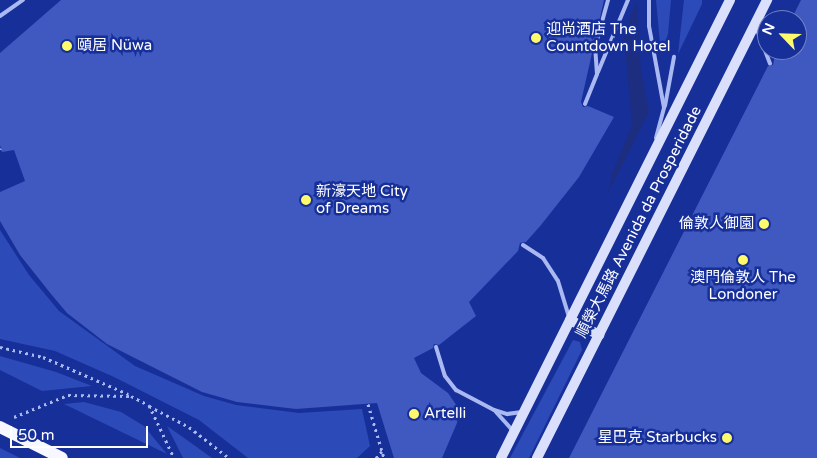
<!DOCTYPE html>
<html>
<head>
<meta charset="utf-8">
<style>
  body { margin:0 }
  #map { position:relative; width:817px; height:458px; overflow:hidden; background:#172f99; font-family:"Varela Round","Noto Sans SC",sans-serif }
  div>[style] { position:absolute }
  .green>* { inset:0; background:#2d4ab9 }
  .water>* { inset:0; background:#1d2e80 }
  .building>* { inset:0; background:#3f59c1 }
  .path>* { height:3px; margin-top:-1.5px; transform-origin:0; background:repeating-linear-gradient(90deg,#abb9f2 0 2.5px,transparent 0 6.5px) }
  .lane>* { height:4px; margin:-2px; padding:0 2px; transform-origin:2px; border-radius:2px; background:#abb9f2 }
  .secondary>* { height:10px; margin:-5px; padding:0 5px; transform-origin:5px; border-radius:5px; background:#dae0fc }
  .primary>* { height:12px; margin:-6px; padding:0 6px; transform-origin:6px; border-radius:6px; background:#f6f7ff }
  .dots>* { width:14px; height:14px; translate:-50% -50%; box-sizing:border-box; border:2px solid #172f99; border-radius:50% }
  span { translate:-50% -50%; white-space:nowrap; text-align:center; line-height:1.15; -webkit-text-stroke:5px #172f99; paint-order:stroke }
  .poi-label { font-size:15px; color:#fff }
  .left { translate:0 -50%; text-align:left }
  .right { translate:-100% -50%; text-align:right }
  .street-label { font-size:15px; color:#fff }
  .north { position:absolute; left:757px; top:10px; width:50px; height:50px; box-sizing:border-box; background:#172f99; border:1px solid #7482c2; border-radius:50%; rotate:294deg; font-size:14px; font-weight:700; line-height:20px; text-align:center; color:#fff }
  .north::after { content:''; display:block; margin:auto; width:18px; height:22px; background:#fff96c; clip-path:polygon(50% 0,100% 100%,50% 72%,0 100%) }
  .scale { position:absolute; left:10px; top:426px; width:138px; height:22px; box-sizing:border-box; border:2px solid #fff; border-top:0; padding-left:6px; font-size:15px; line-height:18px; white-space:nowrap; color:#fff; -webkit-text-stroke:4px #172f99; paint-order:stroke }
</style>
</head>
<body>
<div id="map">
  <div class="green">
    <div style="clip-path:polygon(656px 0,671px 0,668px 34px,661px 54px)"></div>
    <div style="clip-path:polygon(684px 0,702px 0,702px 4px,678px 54px)"></div>
    <div style="clip-path:polygon(0 230px,29px 275px,59px 311px,135px 366px,204px 396px,236px 405px,299px 413px,362px 409px,370px 446px,357px 458px,248px 458px,199px 420px,114px 377px,55px 351px,0 339px)"></div>
    <div style="clip-path:polygon(573px 340px,580px 342px,582px 350px,529px 458px,510px 458px)"></div>
    <div style="clip-path:polygon(0 356px,56px 372px,92px 386px,42px 391px,0 370px)"></div>
    <div style="clip-path:polygon(84px 402px,121px 412px,144px 426px,167px 454px,64px 404px)"></div>
    <div style="clip-path:polygon(167px 426px,187px 440px,212px 458px,183px 458px)"></div>
    <div style="clip-path:polygon(0 448px,20px 458px,0 458px)"></div>
  </div>
  <div class="water">
    <div style="clip-path:polygon(637px 0,641px 72px,649px 112px,608px 193px,612px 174px,632px 125px,624px 35px)"></div>
  </div>
  <div class="building">
    <div style="clip-path:polygon(61px 0,604px 0,581px 102px,583px 107px,588px 106px,614px 117px,579px 177px,541px 225px,526px 242px,520px 243px,518px 251px,469px 302px,476px 316px,439px 345px,434px 344px,433px 348px,414px 358px,421px 373px,448px 393px,459px 409px,457px 423px,442px 458px,394px 458px,377px 403px,296px 409px,237px 402px,202px 392px,107px 344px,67px 313px,51px 294px,20px 255px,0 221px,0 192px,25px 181px,14px 150px,2px 152px,0 145px,0 53px)"></div>
    <div style="clip-path:polygon(801px 0,817px 0,817px 458px,569px 458px,768px 66px,773px 65px,776px 50px,797px 50px,797px 20px,791px 20px)"></div>
  </div>
  <div class="path">
    <div style="left:0;top:149px;width:1px;rotate:-45deg"></div>
    <div style="left:0;top:347px;width:44px;rotate:13.1deg"></div>
    <div style="left:43px;top:357px;width:93px;rotate:23.5deg"></div>
    <div style="left:368px;top:404px;width:56px;rotate:73.5deg"></div>
    <div style="left:149px;top:406px;width:45px;rotate:27.7deg"></div>
    <div style="left:189px;top:427px;width:51px;rotate:37.8deg"></div>
    <div style="left:14px;top:417px;width:58px;rotate:-22.2deg"></div>
    <div style="left:68px;top:395px;width:63px;rotate:0.9deg"></div>
    <div style="left:131px;top:396px;width:20px;rotate:27deg"></div>
    <div style="left:149px;top:405px;width:59px;rotate:64.7deg"></div>
    <div style="left:376px;top:458px;width:9px;rotate:-49deg"></div>
  </div>
  <div class="lane">
    <div style="left:649px;top:0;width:26px;rotate:90deg"></div>
    <div style="left:649px;top:26px;width:83px;rotate:79.6deg"></div>
    <div style="left:664px;top:108px;width:31px;rotate:105deg"></div>
    <div style="left:0;top:16px;width:28px;rotate:-35deg"></div>
    <div style="left:756px;top:27px;width:39px;rotate:69deg"></div>
    <div style="left:598px;top:72px;width:78px;rotate:-67.4deg"></div>
    <div style="left:585px;top:104px;width:32px;rotate:-68deg"></div>
    <div style="left:597px;top:74px;width:27px;rotate:-94deg"></div>
    <div style="left:595px;top:47px;width:49px;rotate:-74.5deg"></div>
    <div style="left:665px;top:106px;width:50px;rotate:-79.6deg"></div>
    <div style="left:523px;top:245px;width:24px;rotate:33deg"></div>
    <div style="left:543px;top:258px;width:27px;rotate:57deg"></div>
    <div style="left:558px;top:281px;width:37px;rotate:73deg"></div>
    <div style="left:436px;top:347px;width:30px;rotate:73deg"></div>
    <div style="left:445px;top:376px;width:18px;rotate:52deg"></div>
    <div style="left:456px;top:390px;width:43px;rotate:27.8deg"></div>
    <div style="left:494px;top:410px;width:14px;rotate:17deg"></div>
    <div style="left:507px;top:414px;width:15px;rotate:-8deg"></div>
    <div style="left:496px;top:412px;width:25px;rotate:48deg"></div>
  </div>
  <div class="secondary">
    <div style="left:570px;top:320px;width:33px;rotate:27deg"></div>
    <div style="left:501px;top:458px;width:512px;rotate:-63.43deg"></div>
    <div style="left:537px;top:458px;width:513px;rotate:-63.33deg"></div>
  </div>
  <div class="primary">
    <div style="left:0;top:427px;width:69px;rotate:26.6deg"></div>
  </div>
  <div class="dots">
    <div style="left:536px;top:38px;background:#fff96c"></div>
    <div style="left:67px;top:46px;background:#fff96c"></div>
    <div style="left:306px;top:200px;background:#fff96c"></div>
    <div style="left:764px;top:224px;background:#fff96c"></div>
    <div style="left:743px;top:260px;background:#fff96c"></div>
    <div style="left:414px;top:414px;background:#fff96c"></div>
    <div style="left:727px;top:438px;background:#fff96c"></div>
  </div>
  <div class="poi-label">
    <span class="left" style="left:546px;top:38px">迎尚酒店 The<br>Countdown Hotel</span>
    <span class="left" style="left:77px;top:46px">頤居 Nüwa</span>
    <span class="left" style="left:316px;top:200px">新濠天地 City<br>of Dreams</span>
    <span class="right" style="left:754px;top:224px">倫敦人御園</span>
    <span style="left:743px;top:286px">澳門倫敦人 The<br>Londoner</span>
    <span class="left" style="left:424px;top:414px">Artelli</span>
    <span class="right" style="left:717px;top:438px">星巴克 Starbucks</span>
  </div>
  <div class="street-label">
    <span style="left:639px;top:222px;rotate:-63deg">順榮大馬路 Avenida da Prosperidade</span>
  </div>
  <div class="north">N</div>
  <div class="scale">50 m</div>
</div>
</body>
</html>
